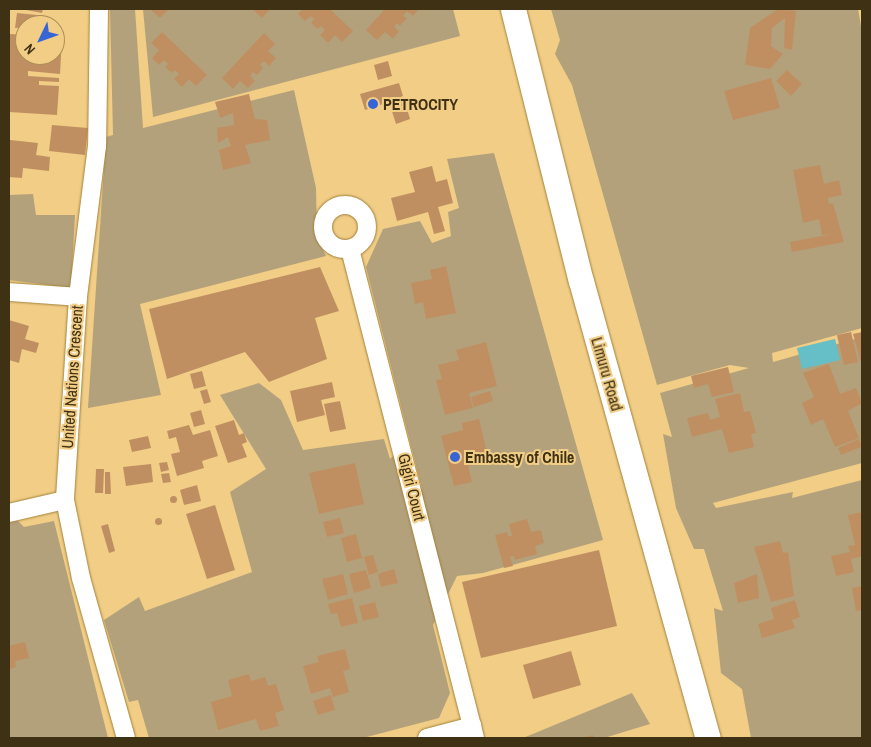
<!DOCTYPE html>
<html>
<head>
<meta charset="utf-8">
<style>
  body { margin:0 }
  #map { position:relative; width:871px; height:747px; overflow:hidden; background:#f1cd86; font-family:"Archivo Narrow",sans-serif }
  div>[style] { position:absolute }
  .green>* { inset:0; background:#b3a17c }
  .water>* { inset:0; background:#66bec7 }
  .building>* { inset:0; background:#c08f61 }
  .round { border-radius:50% }
  .roads { filter:drop-shadow(0 0 1px #a3823a) drop-shadow(0 0 1px #a3823a) }
  .minor>* { height:18px; margin:-9px; padding:0 9px; transform-origin:9px; border-radius:9px; background:#fff }
  .minor>.ring { margin:-9px; padding:0; box-sizing:content-box; background:none; border:18px solid #fff; border-radius:50% }
  .secondary>* { height:25px; margin:-12.5px; padding:0 12.5px; transform-origin:12.5px; border-radius:12.5px; background:#fff }
  .dots>* { width:14px; height:14px; translate:-50% -50%; box-sizing:border-box; border:2px solid #f1cd86; border-radius:50% }
  span { translate:-50% -50%; white-space:nowrap; text-align:center; line-height:1.15; -webkit-text-stroke:4px #f1cd86; paint-order:stroke }
  .poi-label { font-size:16px; color:#3f3113; font-weight:700 }
  .left { translate:0 -50%; text-align:left }
  .street-label { font-size:16px; color:#3f3113 }
  .frame { position:absolute; inset:0; border:10px solid #3f3113; pointer-events:none }
  .north { position:absolute; left:15px; top:15px; width:50px; height:50px; box-sizing:border-box; background:#f1cd86; border:1px solid #aa8f58; border-radius:50%; rotate:228deg; font-size:14px; font-weight:700; line-height:20px; text-align:center; color:#3f3113 }
  .north::after { content:''; display:block; margin:auto; width:18px; height:22px; background:#3765d5; clip-path:polygon(50% 0,100% 100%,50% 72%,0 100%) }
</style>
</head>
<body>
<div id="map">
  <div class="green">
    <div style="clip-path:polygon(110px 9px,135px 9px,143px 128px,294px 90px,316px 188px,317px 237px,326px 256px,140px 304px,161px 395px,88px 408px,106px 137px,113px 135px)"></div>
    <div style="clip-path:polygon(143px 9px,453px 9px,460px 36px,153px 117px)"></div>
    <div style="clip-path:polygon(551px 9px,858px 9px,862px 32px,862px 328px,772px 353px,773px 362px,862px 337px,862px 463px,713px 503px,716px 508px,793px 492px,792px 498px,862px 480px,862px 738px,751px 738px,742px 689px,721px 673px,714px 608px,723px 611px,704px 549px,694px 549px,676px 508px,663px 434px,672px 437px,660px 393px,749px 368px,730px 365px,657px 385px,572px 85px,555px 54px,560px 40px)"></div>
    <div style="clip-path:polygon(494px 153px,603px 540px,483px 573px,457px 576px,433px 625px,450px 693px,439px 718px,363px 738px,149px 738px,138px 700px,129px 702px,104px 620px,139px 597px,145px 611px,252px 572px,230px 492px,266px 469px,220px 395px,259px 383px,281px 400px,303px 450px,384px 439px,390px 459px,397px 452px,422px 489px,366px 267px,383px 229px,420px 221px,432px 243px,451px 236px,448px 212px,459px 208px,447px 159px)"></div>
    <div style="clip-path:polygon(33px 194px,36px 215px,75px 215px,71px 288px,9px 280px,9px 195px)"></div>
    <div style="clip-path:polygon(9px 512px,24px 527px,54px 521px,108px 738px,9px 738px)"></div>
    <div style="clip-path:polygon(632px 693px,650px 724px,604px 738px,523px 738px)"></div>
  </div>
  <div class="water">
    <div style="clip-path:polygon(835px 339px,840px 360px,802px 369px,797px 348px)"></div>
  </div>
  <div class="building">
    <div style="clip-path:polygon(21px 9px,43px 9px,42px 13px)"></div>
    <div style="clip-path:polygon(150px 9px,169px 9px,160px 18px)"></div>
    <div style="clip-path:polygon(252px 9px,270px 9px,262px 18px)"></div>
    <div style="clip-path:polygon(303px 9px,330px 9px,353px 31px,342px 42px,335px 35px,328px 43px,320px 35px,325px 30px,321px 26px,318px 29px,311px 23px,314px 19px,311px 16px,305px 21px,298px 14px)"></div>
    <div style="clip-path:polygon(385px 9px,419px 9px,413px 16px,407px 11px,403px 16px,407px 18px,400px 26px,397px 23px,394px 27px,399px 31px,393px 39px,385px 32px,377px 40px,366px 30px)"></div>
    <div style="clip-path:polygon(778px 9px,796px 11px,792px 50px,784px 48px,785px 18px,772px 28px,771px 46px,783px 54px,770px 69px,745px 65px,750px 28px)"></div>
    <div style="clip-path:polygon(17px 13px,47px 16px,46px 25px,15px 28px)"></div>
    <div style="clip-path:polygon(162px 32px,207px 75px,196px 86px,189px 79px,182px 87px,174px 79px,179px 74px,175px 70px,172px 73px,165px 67px,168px 64px,164px 60px,159px 65px,152px 58px,159px 50px,151px 43px)"></div>
    <div style="clip-path:polygon(264px 33px,275px 44px,268px 51px,276px 58px,269px 66px,264px 61px,260px 65px,263px 68px,257px 75px,253px 72px,250px 76px,255px 81px,248px 88px,240px 81px,233px 89px,222px 78px)"></div>
    <div style="clip-path:polygon(10px 34px,25px 35px,25px 55px,55px 55px,55px 37px,62px 38px,60px 74px,28px 71px,28px 76px,59px 78px,59px 82px,39px 81px,39px 85px,59px 86px,57px 115px,9px 112px)"></div>
    <div style="clip-path:polygon(388px 61px,392px 76px,378px 80px,374px 65px)"></div>
    <div style="clip-path:polygon(787px 70px,802px 84px,791px 96px,776px 81px)"></div>
    <div style="clip-path:polygon(771px 78px,780px 108px,733px 120px,724px 91px)"></div>
    <div style="clip-path:polygon(399px 83px,403px 96px,398px 98px,399px 104px,405px 102px,410px 119px,396px 124px,389px 102px,365px 110px,360px 94px)"></div>
    <div style="clip-path:polygon(249px 94px,255px 119px,267px 120px,270px 140px,245px 145px,251px 163px,223px 170px,219px 150px,231px 146px,228px 137px,218px 143px,217px 128px,234px 125px,233px 113px,220px 118px,215px 102px)"></div>
    <div style="clip-path:polygon(52px 125px,88px 128px,85px 155px,49px 151px)"></div>
    <div style="clip-path:polygon(10px 140px,38px 143px,36px 155px,50px 157px,49px 171px,23px 168px,22px 178px,9px 177px)"></div>
    <div style="clip-path:polygon(820px 165px,824px 184px,839px 180px,842px 195px,828px 198px,829px 204px,833px 203px,844px 242px,792px 252px,790px 242px,832px 234px,822px 235px,819px 219px,803px 223px,793px 170px)"></div>
    <div style="clip-path:polygon(432px 166px,436px 182px,447px 179px,453px 203px,438px 207px,445px 231px,434px 234px,428px 212px,397px 221px,391px 198px,415px 192px,409px 172px)"></div>
    <div style="clip-path:polygon(446px 266px,456px 313px,426px 319px,423px 302px,415px 304px,411px 283px,432px 279px,430px 270px)"></div>
    <div style="clip-path:polygon(320px 267px,339px 311px,315px 318px,327px 359px,269px 382px,245px 352px,167px 379px,149px 309px)"></div>
    <div style="clip-path:polygon(9px 320px,29px 326px,25px 339px,39px 343px,36px 353px,22px 349px,19px 363px,9px 360px)"></div>
    <div style="clip-path:polygon(851px 332px,858px 362px,844px 365px,837px 335px)"></div>
    <div style="clip-path:polygon(862px 332px,862px 362px,861px 362px,853px 334px)"></div>
    <div style="clip-path:polygon(486px 342px,497px 386px,469px 393px,473px 408px,445px 415px,436px 380px,442px 379px,438px 365px,459px 360px,456px 350px)"></div>
    <div style="clip-path:polygon(829px 364px,840px 394px,856px 388px,862px 403px,848px 411px,859px 438px,835px 447px,823px 419px,811px 425px,802px 403px,814px 397px,803px 373px)"></div>
    <div style="clip-path:polygon(728px 367px,734px 392px,712px 397px,708px 384px,694px 388px,691px 376px)"></div>
    <div style="clip-path:polygon(202px 371px,206px 386px,194px 389px,190px 374px)"></div>
    <div style="clip-path:polygon(332px 382px,335px 397px,321px 400px,325px 415px,297px 422px,290px 391px)"></div>
    <div style="clip-path:polygon(207px 389px,211px 402px,204px 404px,200px 391px)"></div>
    <div style="clip-path:polygon(490px 391px,493px 401px,474px 407px,471px 397px)"></div>
    <div style="clip-path:polygon(740px 393px,744px 412px,750px 411px,756px 433px,751px 434px,754px 447px,729px 453px,722px 429px,692px 437px,687px 418px,708px 413px,710px 420px,720px 417px,715px 399px)"></div>
    <div style="clip-path:polygon(340px 401px,346px 429px,330px 432px,324px 404px)"></div>
    <div style="clip-path:polygon(201px 410px,205px 424px,194px 427px,190px 413px)"></div>
    <div style="clip-path:polygon(479px 419px,489px 461px,468px 466px,472px 482px,454px 486px,441px 436px,463px 430px,462px 423px)"></div>
    <div style="clip-path:polygon(234px 420px,239px 435px,244px 433px,247px 442px,242px 444px,247px 457px,228px 463px,215px 426px)"></div>
    <div style="clip-path:polygon(189px 425px,193px 435px,210px 430px,218px 456px,202px 461px,204px 468px,177px 476px,171px 454px,180px 452px,176px 437px,169px 439px,167px 431px)"></div>
    <div style="clip-path:polygon(148px 436px,151px 448px,132px 452px,129px 440px)"></div>
    <div style="clip-path:polygon(859px 439px,861px 447px,841px 455px,838px 448px)"></div>
    <div style="clip-path:polygon(167px 462px,169px 470px,161px 472px,159px 463px)"></div>
    <div style="clip-path:polygon(355px 463px,364px 504px,319px 514px,309px 473px)"></div>
    <div style="clip-path:polygon(151px 464px,153px 482px,126px 486px,123px 467px)"></div>
    <div style="clip-path:polygon(96px 469px,104px 469px,103px 493px,95px 493px)"></div>
    <div style="clip-path:polygon(105px 472px,110px 472px,111px 494px,105px 494px)"></div>
    <div style="clip-path:polygon(169px 473px,171px 482px,163px 483px,161px 474px)"></div>
    <div style="clip-path:polygon(197px 485px,201px 501px,184px 505px,180px 490px)"></div>
    <div class="round" style="left:169.5px;top:495.5px;width:7px;height:7px"></div>
    <div style="clip-path:polygon(215px 505px,235px 570px,207px 579px,186px 514px)"></div>
    <div style="clip-path:polygon(862px 512px,862px 556px,851px 559px,854px 572px,836px 576px,831px 556px,850px 552px,848px 546px,855px 545px,848px 515px)"></div>
    <div class="round" style="left:154.5px;top:517.5px;width:7px;height:7px"></div>
    <div style="clip-path:polygon(340px 518px,344px 533px,327px 537px,323px 522px)"></div>
    <div style="clip-path:polygon(527px 519px,531px 532px,541px 530px,544px 543px,535px 546px,537px 554px,515px 560px,514px 556px,510px 557px,513px 566px,504px 568px,495px 535px,507px 532px,508px 536px,512px 536px,509px 524px)"></div>
    <div style="clip-path:polygon(108px 524px,115px 551px,109px 553px,101px 526px)"></div>
    <div style="clip-path:polygon(356px 534px,362px 558px,347px 562px,341px 538px)"></div>
    <div style="clip-path:polygon(780px 541px,783px 553px,788px 552px,794px 596px,771px 602px,754px 547px)"></div>
    <div style="clip-path:polygon(599px 550px,617px 626px,481px 658px,462px 582px)"></div>
    <div style="clip-path:polygon(373px 555px,378px 572px,369px 575px,364px 557px)"></div>
    <div style="clip-path:polygon(394px 569px,398px 583px,381px 587px,378px 574px)"></div>
    <div style="clip-path:polygon(366px 570px,371px 588px,354px 593px,349px 574px)"></div>
    <div style="clip-path:polygon(343px 574px,348px 594px,328px 600px,322px 579px)"></div>
    <div style="clip-path:polygon(757px 574px,759px 598px,738px 603px,734px 583px)"></div>
    <div style="clip-path:polygon(862px 586px,862px 610px,856px 611px,852px 588px)"></div>
    <div style="clip-path:polygon(352px 598px,358px 623px,341px 627px,337px 613px,331px 614px,328px 604px)"></div>
    <div style="clip-path:polygon(795px 600px,800px 617px,792px 620px,795px 628px,762px 638px,758px 624px,774px 619px,771px 608px)"></div>
    <div style="clip-path:polygon(375px 602px,379px 617px,363px 621px,359px 606px)"></div>
    <div style="clip-path:polygon(25px 642px,29px 658px,15px 661px,16px 667px,10px 669px,9px 646px)"></div>
    <div style="clip-path:polygon(345px 649px,350px 669px,343px 671px,349px 692px,333px 697px,330px 688px,311px 694px,303px 666px,319px 662px,317px 656px)"></div>
    <div style="clip-path:polygon(571px 651px,581px 685px,533px 699px,523px 665px)"></div>
    <div style="clip-path:polygon(249px 674px,251px 681px,265px 677px,268px 686px,276px 684px,284px 710px,275px 713px,279px 726px,260px 731px,256px 719px,218px 730px,211px 702px,232px 696px,228px 680px)"></div>
    <div style="clip-path:polygon(331px 695px,335px 710px,318px 715px,313px 701px)"></div>
    <div style="clip-path:polygon(593px 735px,594px 738px,582px 738px)"></div>
  </div>
  <div class="roads">
    <div class="minor">
      <div style="left:99px;top:9px;width:137px;rotate:90.8deg"></div>
      <div style="left:97px;top:146px;width:152px;rotate:97.2deg"></div>
      <div style="left:78px;top:297px;width:203px;rotate:93.7deg"></div>
      <div style="left:65px;top:500px;width:80px;rotate:78.4deg"></div>
      <div style="left:81px;top:578px;width:166px;rotate:74.3deg"></div>
      <div class="ring" style="left:323px;top:205px;width:26px;height:26px"></div>
      <div style="left:350px;top:249px;width:505px;rotate:75.66deg"></div>
      <div style="left:9px;top:292px;width:69px;rotate:4.1deg"></div>
      <div style="left:9px;top:513px;width:57px;rotate:-13.1deg"></div>
      <div style="left:427px;top:738px;width:47px;rotate:-14.9deg"></div>
    </div>
    <div class="secondary">
      <div style="left:513px;top:9px;width:280px;rotate:76deg"></div>
      <div style="left:581px;top:281px;width:474px;rotate:74.5deg"></div>
    </div>
  </div>
  <div class="dots">
    <div style="left:373px;top:104px;background:#3765d5"></div>
    <div style="left:455px;top:457px;background:#3765d5"></div>
  </div>
  <div class="poi-label">
    <span class="left" style="left:383px;top:104px">PETROCITY</span>
    <span class="left" style="left:465px;top:457px">Embassy of Chile</span>
  </div>
  <div class="street-label">
    <span style="left:607px;top:374px;rotate:74deg">Limuru Road</span>
    <span style="left:72px;top:377px;rotate:-86deg">United Nations Crescent</span>
    <span style="left:412px;top:487px;rotate:76deg">Gigiri Court</span>
  </div>
  <div class="frame"></div>
  <div class="north">N</div>
</div>
</body>
</html>
